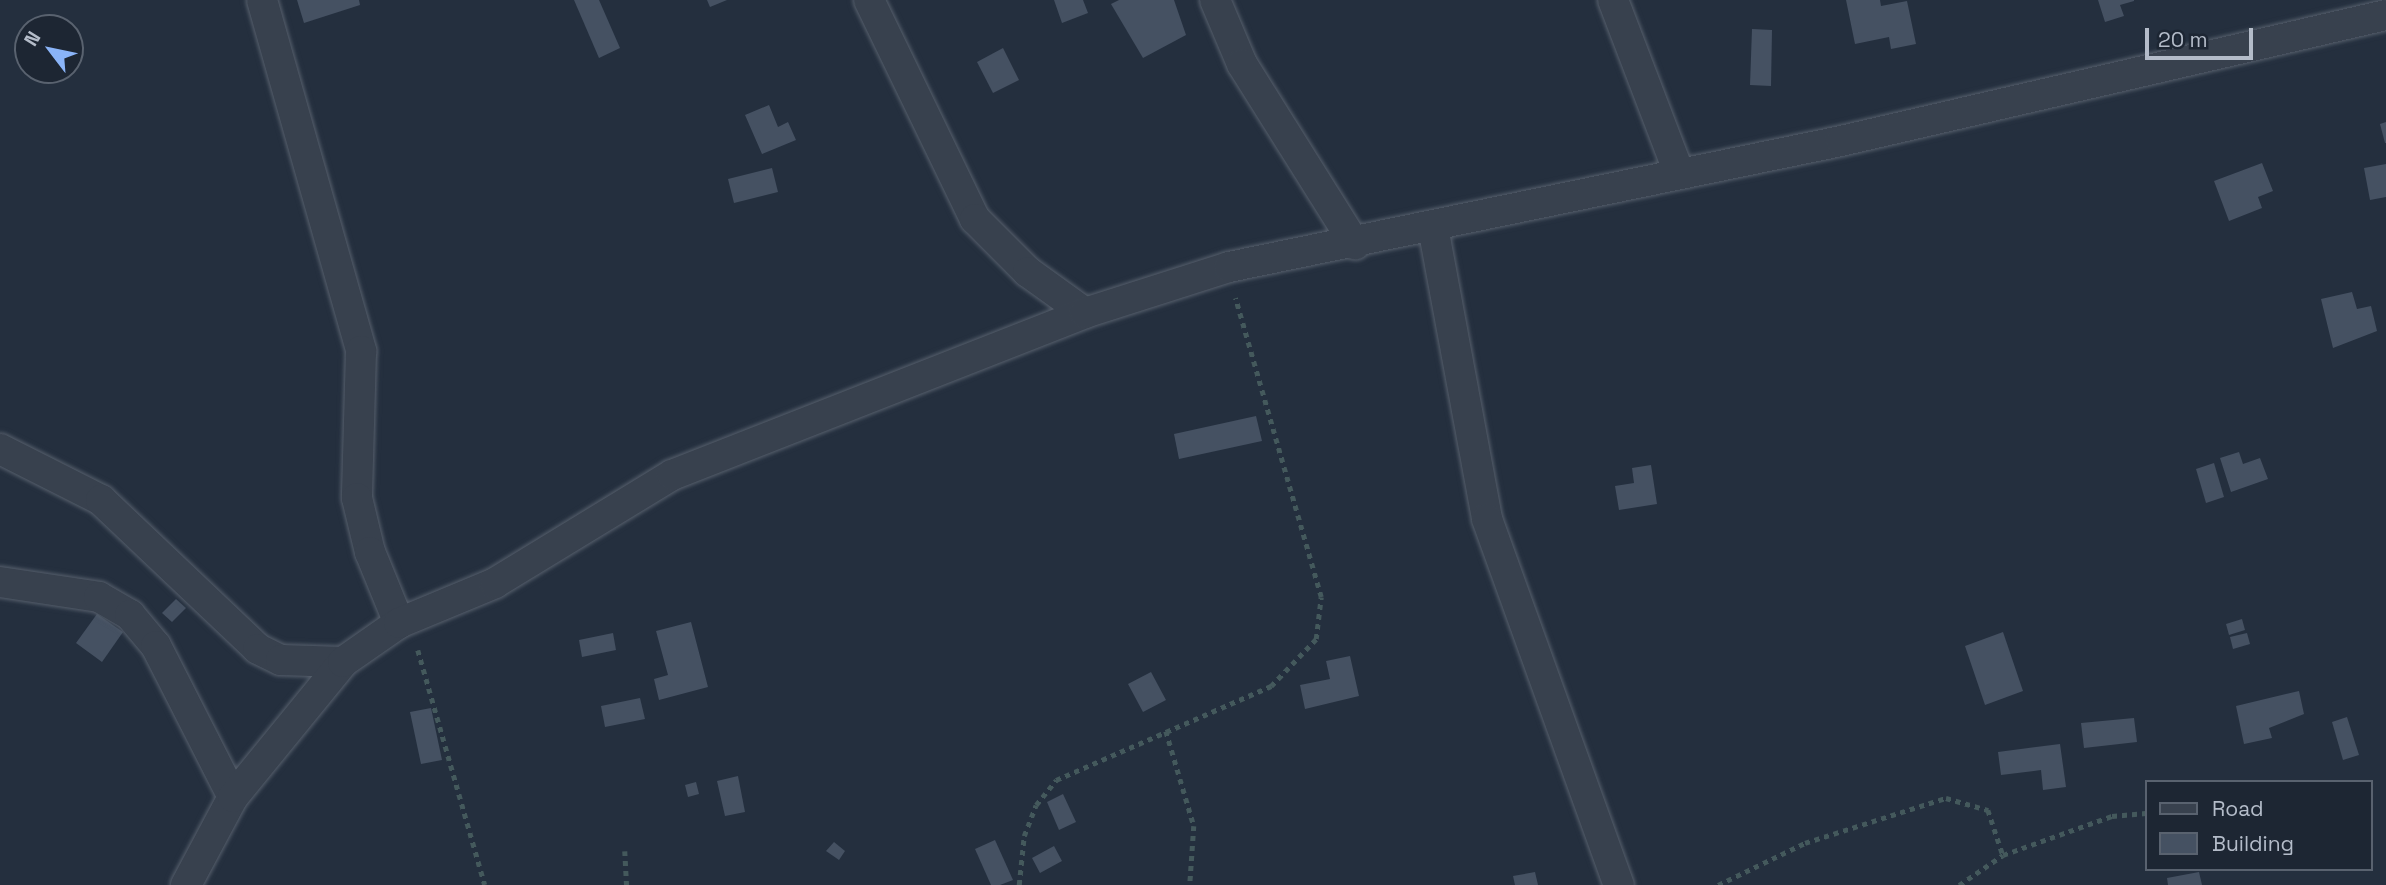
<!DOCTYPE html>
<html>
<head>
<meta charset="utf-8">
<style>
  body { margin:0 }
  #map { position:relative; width:2386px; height:885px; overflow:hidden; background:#242f3e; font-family:"Space Grotesk",sans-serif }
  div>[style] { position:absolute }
  .building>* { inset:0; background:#455162 }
  .path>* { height:4.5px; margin-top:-2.25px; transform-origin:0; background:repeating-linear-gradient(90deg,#44595c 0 5px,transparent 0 10px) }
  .roads { filter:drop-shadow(0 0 2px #565f6c) drop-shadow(0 0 2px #565f6c) }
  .minor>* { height:30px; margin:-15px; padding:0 15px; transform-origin:15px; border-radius:15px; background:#38414e }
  span { translate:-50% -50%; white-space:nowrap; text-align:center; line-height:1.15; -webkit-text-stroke:5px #1d2633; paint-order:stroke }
  .legend { position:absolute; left:2145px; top:780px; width:228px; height:91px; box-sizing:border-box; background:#1d2633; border:2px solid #59626f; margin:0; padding:9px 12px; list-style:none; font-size:21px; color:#b4bcc9 }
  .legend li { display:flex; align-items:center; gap:14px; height:35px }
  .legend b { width:35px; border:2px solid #59626f }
  .north { position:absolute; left:14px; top:14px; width:70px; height:70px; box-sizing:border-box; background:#1d2633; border:2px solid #59626f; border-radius:50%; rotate:302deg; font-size:19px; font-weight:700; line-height:28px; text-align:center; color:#b4bcc9 }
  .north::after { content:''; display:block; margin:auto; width:24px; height:32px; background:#8ab4f8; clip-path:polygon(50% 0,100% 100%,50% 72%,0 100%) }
  .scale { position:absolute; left:2145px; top:28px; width:108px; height:32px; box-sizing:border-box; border:4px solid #b4bcc9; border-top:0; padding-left:9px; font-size:21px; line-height:24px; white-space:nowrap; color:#b4bcc9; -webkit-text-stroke:5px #1d2633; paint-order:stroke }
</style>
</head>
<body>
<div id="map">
  <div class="building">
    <div style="clip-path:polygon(297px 0,359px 0,360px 5px,304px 23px)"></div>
    <div style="clip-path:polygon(574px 0,599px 0,620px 48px,599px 58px)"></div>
    <div style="clip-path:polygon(707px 0,727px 0,710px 7px)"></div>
    <div style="clip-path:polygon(1054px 0,1083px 0,1088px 13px,1062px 23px)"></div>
    <div style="clip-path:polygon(1119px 0,1174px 0,1186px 35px,1143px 58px,1111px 4px)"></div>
    <div style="clip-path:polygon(1846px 0,1880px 0,1881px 6px,1907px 1px,1916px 44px,1891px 49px,1889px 37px,1855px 44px)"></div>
    <div style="clip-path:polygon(2098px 0,2134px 0,2134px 1px,2120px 5px,2124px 16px,2105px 22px)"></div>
    <div style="clip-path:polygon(1752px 29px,1772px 30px,1771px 86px,1750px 85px)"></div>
    <div style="clip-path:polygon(1003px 48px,1019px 80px,993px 93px,977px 62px)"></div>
    <div style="clip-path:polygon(769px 105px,778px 127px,788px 122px,796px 140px,762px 154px,745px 115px)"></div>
    <div style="clip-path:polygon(2386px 122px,2386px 143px,2385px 143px,2380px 124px)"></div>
    <div style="clip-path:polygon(2262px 163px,2273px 191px,2258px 197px,2262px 208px,2229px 221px,2214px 181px)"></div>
    <div style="clip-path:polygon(2386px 164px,2386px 197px,2370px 200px,2364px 168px)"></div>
    <div style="clip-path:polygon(772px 168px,778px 192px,734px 203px,728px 179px)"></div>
    <div style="clip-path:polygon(2352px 292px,2357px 309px,2371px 306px,2377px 331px,2333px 348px,2321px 299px)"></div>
    <div style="clip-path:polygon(1256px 416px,1262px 441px,1179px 459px,1174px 434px)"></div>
    <div style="clip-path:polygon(2239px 452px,2243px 464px,2260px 458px,2268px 479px,2231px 492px,2220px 458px)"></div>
    <div style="clip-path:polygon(2214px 463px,2224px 497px,2206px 503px,2196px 469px)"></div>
    <div style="clip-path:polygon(1651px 465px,1657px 504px,1619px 510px,1615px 486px,1634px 483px,1632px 468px)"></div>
    <div style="clip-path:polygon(176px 599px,186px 608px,172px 622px,162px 613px)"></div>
    <div style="clip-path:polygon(97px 614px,123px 632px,102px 662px,76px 643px)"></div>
    <div style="clip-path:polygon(2242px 619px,2245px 630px,2229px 635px,2226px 624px)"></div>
    <div style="clip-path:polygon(691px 622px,708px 687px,659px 700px,654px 679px,668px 675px,656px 631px)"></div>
    <div style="clip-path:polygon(2003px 632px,2023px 691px,1985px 705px,1965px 646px)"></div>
    <div style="clip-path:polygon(613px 633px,616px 650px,582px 657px,579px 640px)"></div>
    <div style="clip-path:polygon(2247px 633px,2250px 644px,2233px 649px,2230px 637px)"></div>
    <div style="clip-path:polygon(1350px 656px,1359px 696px,1305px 709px,1300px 685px,1330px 679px,1326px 661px)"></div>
    <div style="clip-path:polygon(1151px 672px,1166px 700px,1143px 712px,1128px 684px)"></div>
    <div style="clip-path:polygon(2299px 691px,2304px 714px,2269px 728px,2272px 738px,2244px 744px,2236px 706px)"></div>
    <div style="clip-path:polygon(640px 698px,645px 719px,605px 727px,601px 706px)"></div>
    <div style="clip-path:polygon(431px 708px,442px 760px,421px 764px,410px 712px)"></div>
    <div style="clip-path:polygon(2347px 717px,2359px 755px,2343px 760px,2332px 722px)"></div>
    <div style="clip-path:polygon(2134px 718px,2137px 742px,2084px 748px,2081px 723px)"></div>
    <div style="clip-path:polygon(2060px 744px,2066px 787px,2043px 790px,2041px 770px,2001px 775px,1998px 752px)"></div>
    <div style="clip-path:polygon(738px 776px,745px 812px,725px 816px,717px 781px)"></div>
    <div style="clip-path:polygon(696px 782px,699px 794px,688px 797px,685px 785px)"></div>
    <div style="clip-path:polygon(1063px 794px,1076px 822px,1059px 830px,1047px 802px)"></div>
    <div style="clip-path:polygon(995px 840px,1013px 880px,1000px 885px,991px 885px,975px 849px)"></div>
    <div style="clip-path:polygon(834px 842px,845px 851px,839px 860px,826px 851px)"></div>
    <div style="clip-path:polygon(1054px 846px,1062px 861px,1040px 873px,1032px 858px)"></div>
    <div style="clip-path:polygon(1535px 872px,1538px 885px,1515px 885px,1513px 876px)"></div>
    <div style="clip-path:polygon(2199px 872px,2202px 885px,2168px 885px,2167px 878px)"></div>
  </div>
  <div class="path">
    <div style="left:418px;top:650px;width:244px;rotate:74.1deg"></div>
    <div style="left:1166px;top:731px;width:99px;rotate:73.6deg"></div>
    <div style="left:1194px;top:826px;width:59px;rotate:93.9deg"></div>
    <div style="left:625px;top:851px;width:34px;rotate:87deg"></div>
    <div style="left:1019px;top:885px;width:49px;rotate:-84.2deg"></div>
    <div style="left:1024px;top:836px;width:33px;rotate:-69deg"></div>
    <div style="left:1036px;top:805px;width:32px;rotate:-51deg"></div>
    <div style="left:1056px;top:780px;width:235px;rotate:-23.6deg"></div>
    <div style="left:1271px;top:686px;width:65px;rotate:-46.2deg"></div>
    <div style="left:1316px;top:639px;width:42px;rotate:-83.2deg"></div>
    <div style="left:1321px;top:597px;width:311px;rotate:-106deg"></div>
    <div style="left:1718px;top:885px;width:97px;rotate:-25.8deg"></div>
    <div style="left:1805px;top:843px;width:148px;rotate:-17.7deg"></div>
    <div style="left:1946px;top:798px;width:44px;rotate:15.9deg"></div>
    <div style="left:1988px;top:810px;width:47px;rotate:71.6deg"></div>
    <div style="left:1959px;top:885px;width:53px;rotate:-34.3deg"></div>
    <div style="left:2003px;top:855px;width:116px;rotate:-19.7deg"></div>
    <div style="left:2112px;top:816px;width:34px;rotate:-5deg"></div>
  </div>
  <div class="roads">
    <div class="minor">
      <div style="left:262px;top:0;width:365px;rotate:74.2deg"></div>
      <div style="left:361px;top:351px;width:147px;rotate:91.6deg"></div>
      <div style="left:357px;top:498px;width:56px;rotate:76.5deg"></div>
      <div style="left:370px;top:552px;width:77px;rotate:67.8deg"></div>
      <div style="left:869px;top:0;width:243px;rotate:64.2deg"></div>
      <div style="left:975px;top:219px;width:75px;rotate:45deg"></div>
      <div style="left:1028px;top:272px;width:70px;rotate:35.7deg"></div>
      <div style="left:1215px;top:0;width:69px;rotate:67.1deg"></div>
      <div style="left:1242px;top:64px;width:213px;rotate:57.9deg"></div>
      <div style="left:1613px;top:0;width:185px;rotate:69.1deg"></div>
      <div style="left:1433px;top:227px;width:297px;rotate:79.5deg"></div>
      <div style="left:1487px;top:519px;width:389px;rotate:70.2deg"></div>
      <div style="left:0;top:449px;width:113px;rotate:26.8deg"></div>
      <div style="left:101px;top:500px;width:216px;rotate:43.5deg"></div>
      <div style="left:258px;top:649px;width:25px;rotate:26deg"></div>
      <div style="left:281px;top:660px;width:62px;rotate:1.8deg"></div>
      <div style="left:0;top:582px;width:100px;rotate:8.6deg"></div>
      <div style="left:99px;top:597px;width:36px;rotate:30deg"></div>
      <div style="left:130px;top:615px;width:40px;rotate:50deg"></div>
      <div style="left:156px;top:646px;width:169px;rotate:63deg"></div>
      <div style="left:186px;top:885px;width:100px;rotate:-61.9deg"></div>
      <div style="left:233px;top:797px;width:174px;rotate:-50.8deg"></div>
      <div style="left:343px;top:662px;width:68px;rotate:-34.9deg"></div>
      <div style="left:399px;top:623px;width:104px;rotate:-22.6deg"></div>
      <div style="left:495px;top:583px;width:207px;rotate:-31.4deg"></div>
      <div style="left:672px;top:475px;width:444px;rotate:-21.4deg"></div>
      <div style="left:1085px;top:313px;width:151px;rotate:-17.7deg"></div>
      <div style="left:1229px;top:267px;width:625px;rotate:-11.63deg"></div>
      <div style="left:1841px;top:141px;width:559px;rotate:-13.02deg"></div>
    </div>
  </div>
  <ul class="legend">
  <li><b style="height:9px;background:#38414e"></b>Road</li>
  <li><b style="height:19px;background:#455162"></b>Building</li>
  </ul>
  <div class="north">N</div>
  <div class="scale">20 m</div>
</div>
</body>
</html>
